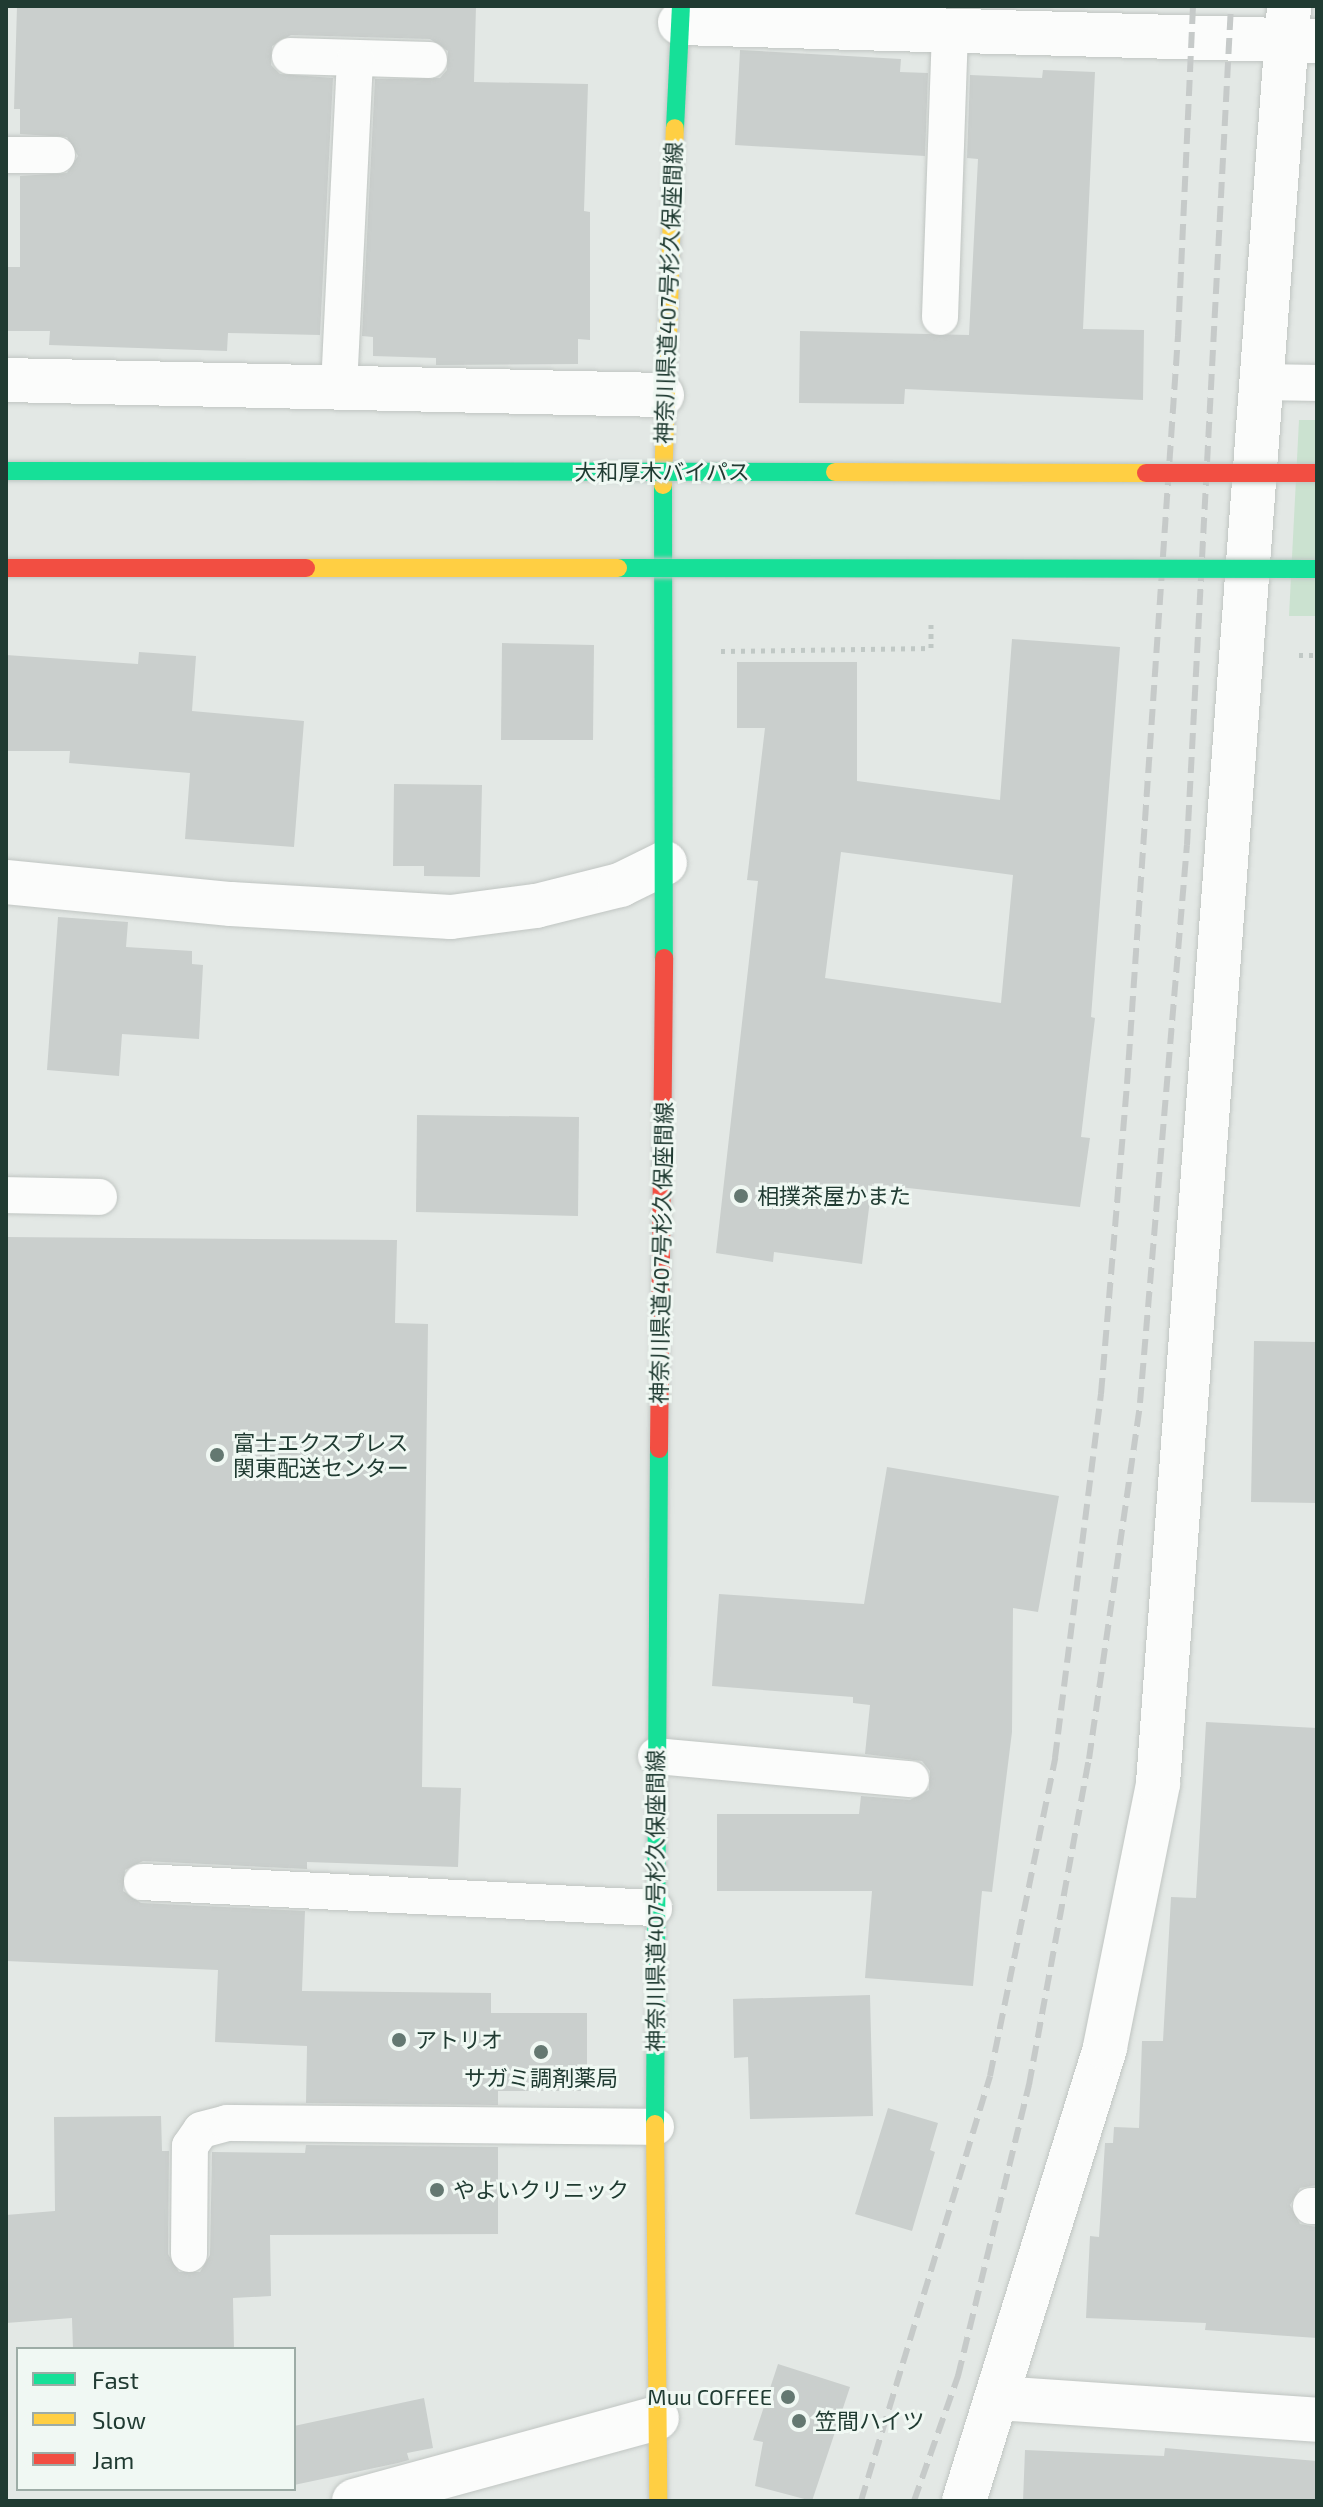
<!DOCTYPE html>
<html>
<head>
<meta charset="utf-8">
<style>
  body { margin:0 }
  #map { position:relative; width:1323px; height:2507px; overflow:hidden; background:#e3e8e5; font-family:"Exo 2","Noto Sans JP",sans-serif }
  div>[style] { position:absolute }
  .green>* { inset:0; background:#cbe2d0 }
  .building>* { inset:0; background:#cacfcd }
  .path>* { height:5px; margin-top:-2.5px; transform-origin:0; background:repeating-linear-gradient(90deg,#c0c8c5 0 4px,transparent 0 10px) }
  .roads { filter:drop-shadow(0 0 2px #c0c5c2) drop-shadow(0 0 2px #c0c5c2) }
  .lane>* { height:36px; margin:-18px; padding:0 18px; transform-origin:18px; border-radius:18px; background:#fbfcfb }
  .street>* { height:44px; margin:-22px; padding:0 22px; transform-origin:22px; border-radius:22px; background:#fbfcfb }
  .fast>* { height:18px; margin:-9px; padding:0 9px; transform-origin:9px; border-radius:9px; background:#16e098 }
  .slow>* { height:18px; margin:-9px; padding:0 9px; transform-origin:9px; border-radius:9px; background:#ffcf43 }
  .jam>* { height:18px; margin:-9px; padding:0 9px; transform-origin:9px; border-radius:9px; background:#f24e42 }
  .rail>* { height:6px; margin-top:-3px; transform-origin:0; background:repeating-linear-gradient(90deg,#c6cac9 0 16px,transparent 0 24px) }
  .bridges { filter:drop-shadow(0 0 2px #bbc5c1) drop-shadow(0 0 2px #bbc5c1) }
  .fast-bridge>* { height:18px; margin:-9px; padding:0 9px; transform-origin:9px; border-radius:9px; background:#16e098 }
  .slow-bridge>* { height:18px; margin:-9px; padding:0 9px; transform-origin:9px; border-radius:9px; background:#ffcf43 }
  .jam-bridge>* { height:18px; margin:-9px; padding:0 9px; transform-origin:9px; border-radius:9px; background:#f24e42 }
  .dots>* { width:22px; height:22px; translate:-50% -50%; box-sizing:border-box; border:4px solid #f0f8f3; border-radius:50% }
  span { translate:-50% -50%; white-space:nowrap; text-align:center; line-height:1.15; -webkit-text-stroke:6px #f0f8f3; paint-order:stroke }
  .street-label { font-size:22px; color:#203b32 }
  .poi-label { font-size:22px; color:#203b32 }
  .left { translate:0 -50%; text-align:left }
  .right { translate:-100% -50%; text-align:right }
  .frame { position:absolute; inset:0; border:8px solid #203b32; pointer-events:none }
  .legend { position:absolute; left:16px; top:2347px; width:280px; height:144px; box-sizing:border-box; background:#f0f8f3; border:2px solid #9daca6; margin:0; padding:10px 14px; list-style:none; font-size:24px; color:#203b32 }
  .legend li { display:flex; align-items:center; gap:16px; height:40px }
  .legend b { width:40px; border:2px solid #9daca6 }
</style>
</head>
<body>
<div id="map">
  <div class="green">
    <div style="clip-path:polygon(1299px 420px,1317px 420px,1317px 616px,1289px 616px)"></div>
  </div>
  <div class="building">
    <div style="clip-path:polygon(17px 6px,476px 6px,474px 82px,588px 84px,584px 211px,590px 212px,590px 340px,578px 339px,578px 364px,436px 365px,436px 358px,373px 356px,373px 337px,362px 336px,375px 79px,440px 78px,447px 70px,448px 51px,430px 39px,291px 35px,272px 46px,271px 65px,280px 74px,333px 78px,320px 335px,228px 333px,227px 351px,49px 345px,50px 331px,6px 331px,6px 267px,20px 267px,20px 176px,67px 173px,78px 156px,67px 137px,20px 134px,20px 109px,14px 109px)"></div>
    <div style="clip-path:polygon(740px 50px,901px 59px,900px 72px,928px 73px,925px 156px,735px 145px)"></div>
    <div style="clip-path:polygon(1043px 70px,1095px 72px,1083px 329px,1144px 330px,1143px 400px,905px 389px,904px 404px,799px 403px,800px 331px,969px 335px,978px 159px,967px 158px,970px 75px,1042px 78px)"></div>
    <div style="clip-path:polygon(evenodd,1012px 639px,1120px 647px,1091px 1017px,1095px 1018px,1081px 1137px,1090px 1138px,1080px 1207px,872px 1184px,862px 1264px,774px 1252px,773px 1262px,716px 1253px,758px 881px,747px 880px,765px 728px,737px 728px,737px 662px,857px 662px,857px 781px,1000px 800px,1012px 639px,841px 852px,1013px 875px,1001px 1003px,825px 978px,841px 852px)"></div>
    <div style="clip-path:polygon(502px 643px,594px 645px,593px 740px,501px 740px)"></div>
    <div style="clip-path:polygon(139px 652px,196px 656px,192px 711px,304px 721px,294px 847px,185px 839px,190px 773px,69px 763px,70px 751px,6px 751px,6px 655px,138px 664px)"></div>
    <div style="clip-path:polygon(394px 784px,482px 785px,480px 877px,424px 876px,424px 866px,393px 866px)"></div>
    <div style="clip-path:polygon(58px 917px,128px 922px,126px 947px,192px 951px,192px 964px,203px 965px,199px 1039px,122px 1034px,119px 1076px,47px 1070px)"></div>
    <div style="clip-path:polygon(417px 1115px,579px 1117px,578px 1216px,416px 1212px)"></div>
    <div style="clip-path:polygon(6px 1237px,397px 1240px,395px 1323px,428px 1324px,422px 1787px,461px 1788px,458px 1867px,307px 1862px,307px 1869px,143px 1861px,125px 1870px,123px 1891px,141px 1903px,305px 1911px,302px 1991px,491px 1993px,491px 2013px,587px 2013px,587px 2091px,498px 2091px,498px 2105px,306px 2103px,307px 2046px,215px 2042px,218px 1970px,6px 1961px)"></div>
    <div style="clip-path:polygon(1254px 1341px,1317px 1342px,1317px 1503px,1251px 1502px)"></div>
    <div style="clip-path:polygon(887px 1467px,1059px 1496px,1038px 1612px,1013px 1608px,1012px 1732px,992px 1892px,982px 1891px,973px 1986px,865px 1978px,872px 1891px,717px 1891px,717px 1814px,859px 1814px,861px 1796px,910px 1800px,929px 1790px,930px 1771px,922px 1761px,865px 1754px,870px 1705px,853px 1703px,853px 1697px,712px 1686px,719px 1594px,864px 1604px)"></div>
    <div style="clip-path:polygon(1206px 1722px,1317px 1728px,1317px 2185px,1300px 2188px,1290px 2205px,1300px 2224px,1317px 2227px,1317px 2338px,1205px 2330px,1206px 2323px,1086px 2318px,1090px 2236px,1099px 2237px,1105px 2143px,1113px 2143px,1114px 2127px,1139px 2128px,1142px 2041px,1163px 2041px,1171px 1897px,1196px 1898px)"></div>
    <div style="clip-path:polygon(870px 1995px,873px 2116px,750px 2119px,748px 2057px,734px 2058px,733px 1999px)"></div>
    <div style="clip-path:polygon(888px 2108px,938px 2123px,930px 2150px,935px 2152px,912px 2231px,855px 2214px)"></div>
    <div style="clip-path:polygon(161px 2116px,162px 2151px,169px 2151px,168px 2254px,179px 2272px,200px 2272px,210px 2255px,212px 2152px,305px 2153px,306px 2145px,498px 2147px,498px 2234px,270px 2235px,271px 2296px,233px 2298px,234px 2349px,73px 2349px,72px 2318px,6px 2323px,6px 2215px,55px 2211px,54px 2117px)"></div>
    <div style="clip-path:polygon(778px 2364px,850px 2387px,812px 2501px,755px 2486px,763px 2442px,753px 2440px)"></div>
    <div style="clip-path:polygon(424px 2398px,433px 2448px,407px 2453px,409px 2460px,398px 2463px,294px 2485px,294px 2426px)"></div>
    <div style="clip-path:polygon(1165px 2448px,1317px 2461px,1317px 2501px,1023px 2501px,1025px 2450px,1164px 2456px)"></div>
  </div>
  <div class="path">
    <div style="left:721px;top:651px;width:210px;rotate:-0.8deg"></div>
    <div style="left:931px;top:648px;width:24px;rotate:-90deg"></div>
    <div style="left:1299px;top:655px;width:18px"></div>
  </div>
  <div class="roads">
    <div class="lane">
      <div style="left:290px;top:56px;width:139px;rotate:1.6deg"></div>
      <div style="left:6px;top:155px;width:51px"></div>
      <div style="left:940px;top:317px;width:285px;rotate:-88deg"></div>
      <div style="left:1264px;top:382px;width:53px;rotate:1.1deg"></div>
      <div style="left:339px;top:387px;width:329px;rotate:-87.2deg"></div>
      <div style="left:6px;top:1195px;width:93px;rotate:1.2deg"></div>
      <div style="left:656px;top:1756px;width:256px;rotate:5.2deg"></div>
      <div style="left:142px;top:1882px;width:513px;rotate:2.91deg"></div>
      <div style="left:1311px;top:2206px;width:6px"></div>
      <div style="left:189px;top:2254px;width:108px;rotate:-89.5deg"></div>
      <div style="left:190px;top:2146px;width:19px;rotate:-55deg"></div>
      <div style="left:201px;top:2130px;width:27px;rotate:-15deg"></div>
      <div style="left:227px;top:2123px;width:429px;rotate:0.5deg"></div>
    </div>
    <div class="street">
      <div style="left:680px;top:23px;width:637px;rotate:1.62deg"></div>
      <div style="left:6px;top:380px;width:656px;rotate:1.31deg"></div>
      <div style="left:6px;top:882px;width:226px;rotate:5.6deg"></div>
      <div style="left:231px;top:904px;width:220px;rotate:3.4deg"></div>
      <div style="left:451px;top:917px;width:86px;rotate:-7.4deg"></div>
      <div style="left:536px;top:906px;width:87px;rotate:-14deg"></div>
      <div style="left:620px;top:885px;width:50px;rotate:-26.1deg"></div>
      <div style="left:998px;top:2398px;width:320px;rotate:3.9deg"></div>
      <div style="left:354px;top:2501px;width:314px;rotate:-15.3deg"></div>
      <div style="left:964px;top:2501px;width:475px;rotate:-72.7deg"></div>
      <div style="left:1105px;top:2047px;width:269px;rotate:-78.6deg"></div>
      <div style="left:1158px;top:1783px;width:1782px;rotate:-85.78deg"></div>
    </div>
    <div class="fast">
      <div style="left:675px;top:128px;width:122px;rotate:-87.2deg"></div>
      <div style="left:663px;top:485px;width:473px;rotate:89.9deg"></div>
      <div style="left:655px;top:2124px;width:675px;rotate:-89.66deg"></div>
    </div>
    <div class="slow">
      <div style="left:663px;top:485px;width:357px;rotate:-88.1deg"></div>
      <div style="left:655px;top:2124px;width:377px;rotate:89.5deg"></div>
    </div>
    <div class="jam">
      <div style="left:659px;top:1449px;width:491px;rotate:-89.4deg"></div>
    </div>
  </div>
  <div class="rail">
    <div style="left:861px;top:2501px;width:444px;rotate:-73.1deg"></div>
    <div style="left:990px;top:2076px;width:325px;rotate:-78.4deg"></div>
    <div style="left:1055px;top:1758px;width:367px;rotate:-82.8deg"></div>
    <div style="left:1101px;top:1394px;width:311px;rotate:-85.2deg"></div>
    <div style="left:1127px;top:1084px;width:750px;rotate:-86.1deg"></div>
    <div style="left:1178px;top:336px;width:330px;rotate:-87.4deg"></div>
    <div style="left:914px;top:2501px;width:133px;rotate:-70.6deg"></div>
    <div style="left:958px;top:2376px;width:300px;rotate:-76.3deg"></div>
    <div style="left:1029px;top:2085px;width:331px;rotate:-79.6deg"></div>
    <div style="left:1089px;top:1759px;width:360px;rotate:-81.8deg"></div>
    <div style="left:1140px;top:1403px;width:560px;rotate:-85.19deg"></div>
    <div style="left:1187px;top:845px;width:840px;rotate:-87deg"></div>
  </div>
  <div class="bridges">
    <div class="fast-bridge">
      <div style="left:6px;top:471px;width:829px;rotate:0.07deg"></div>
      <div style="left:618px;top:568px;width:699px;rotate:0.08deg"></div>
    </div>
    <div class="slow-bridge">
      <div style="left:835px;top:472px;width:311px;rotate:0.2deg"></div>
      <div style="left:306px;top:568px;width:312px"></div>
    </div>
    <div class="jam-bridge">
      <div style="left:1146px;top:473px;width:171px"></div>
      <div style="left:6px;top:568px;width:300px"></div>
    </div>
  </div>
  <div class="dots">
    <div style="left:741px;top:1196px;background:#647871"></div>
    <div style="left:217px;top:1455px;background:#647871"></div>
    <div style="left:399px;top:2040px;background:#647871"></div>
    <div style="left:541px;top:2052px;background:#647871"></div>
    <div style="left:437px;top:2190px;background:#647871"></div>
    <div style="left:788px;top:2397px;background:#647871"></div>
    <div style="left:799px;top:2421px;background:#647871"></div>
  </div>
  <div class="street-label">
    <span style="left:668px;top:293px;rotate:-88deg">神奈川県道407号杉久保座間線</span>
    <span style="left:662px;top:472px">大和厚木バイパス</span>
    <span style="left:661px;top:1253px;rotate:-89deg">神奈川県道407号杉久保座間線</span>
    <span style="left:655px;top:1901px;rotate:-90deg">神奈川県道407号杉久保座間線</span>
  </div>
  <div class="poi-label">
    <span class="left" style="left:757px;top:1196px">相撲茶屋かまた</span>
    <span class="left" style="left:233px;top:1455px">富士エクスプレス<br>関東配送センター</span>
    <span class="left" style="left:415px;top:2040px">アトリオ</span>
    <span style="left:541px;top:2078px">サガミ調剤薬局</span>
    <span class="left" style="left:453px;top:2190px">やよいクリニック</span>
    <span class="right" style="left:772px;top:2397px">Muu COFFEE</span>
    <span class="left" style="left:815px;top:2421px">笠間ハイツ</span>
  </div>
  <div class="frame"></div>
  <ul class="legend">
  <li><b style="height:10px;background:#16e098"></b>Fast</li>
  <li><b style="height:10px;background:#ffcf43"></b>Slow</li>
  <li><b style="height:10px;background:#f24e42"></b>Jam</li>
  </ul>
</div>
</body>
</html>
